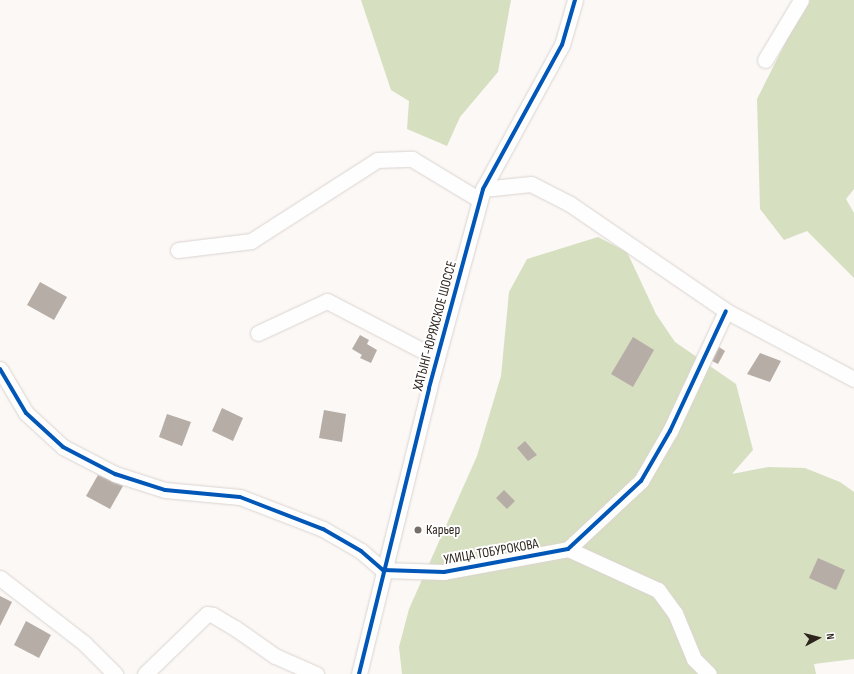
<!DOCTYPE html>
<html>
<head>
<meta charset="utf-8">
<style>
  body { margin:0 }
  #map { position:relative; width:854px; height:674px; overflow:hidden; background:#fbf8f6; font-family:"Sofia Sans Condensed",sans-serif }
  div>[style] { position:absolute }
  .forest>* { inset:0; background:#d7dfc1 }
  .building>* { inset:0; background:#b6ada6 }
  .roads { filter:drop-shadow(0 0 1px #dbd4cf) drop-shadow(0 0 1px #dbd4cf) }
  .minor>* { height:15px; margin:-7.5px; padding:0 7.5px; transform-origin:7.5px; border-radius:7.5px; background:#fefefe }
  .cycleway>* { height:4px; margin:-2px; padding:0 2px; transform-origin:2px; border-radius:2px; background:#0057b8 }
  .dots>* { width:11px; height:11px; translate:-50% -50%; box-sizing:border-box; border:2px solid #fff; border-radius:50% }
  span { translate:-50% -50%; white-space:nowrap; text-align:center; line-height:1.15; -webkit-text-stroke:4px #fff; paint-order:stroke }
  .street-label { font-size:14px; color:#2d241d }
  .poi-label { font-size:14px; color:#2d241d }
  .left { translate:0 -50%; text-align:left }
  .north { position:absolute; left:798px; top:618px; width:40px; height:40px; -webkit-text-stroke:3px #fff; paint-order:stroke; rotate:83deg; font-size:11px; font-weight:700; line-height:16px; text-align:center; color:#2d241d }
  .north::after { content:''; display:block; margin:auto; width:14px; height:18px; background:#2d241d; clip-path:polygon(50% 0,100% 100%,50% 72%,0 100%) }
</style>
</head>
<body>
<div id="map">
  <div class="forest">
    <div style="clip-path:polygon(361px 0,511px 0,498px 72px,460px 117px,447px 146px,407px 129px,409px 101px,391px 90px)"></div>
    <div style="clip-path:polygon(807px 0,854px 0,854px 189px,846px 199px,854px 213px,854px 278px,807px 231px,784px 240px,760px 209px,757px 99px)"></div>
    <div style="clip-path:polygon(598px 237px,627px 252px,656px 314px,675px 342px,736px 384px,753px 450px,732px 474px,768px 467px,805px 468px,840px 482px,854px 492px,854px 659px,814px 664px,816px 674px,402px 674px,399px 647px,409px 609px,477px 456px,501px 376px,509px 292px,527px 259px)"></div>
  </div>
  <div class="building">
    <div style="clip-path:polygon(40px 282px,67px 297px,54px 320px,27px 305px)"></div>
    <div style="clip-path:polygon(360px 335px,369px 340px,367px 344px,377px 350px,371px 363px,360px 358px,362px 355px,352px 349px)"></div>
    <div style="clip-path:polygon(633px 337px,654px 350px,633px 387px,611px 374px)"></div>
    <div style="clip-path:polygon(719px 347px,725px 351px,718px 364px,712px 361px)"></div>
    <div style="clip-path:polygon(760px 353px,781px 361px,770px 382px,747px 374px)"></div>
    <div style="clip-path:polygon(222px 408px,243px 418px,233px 441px,212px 431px)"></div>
    <div style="clip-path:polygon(324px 410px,346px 414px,342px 442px,319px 438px)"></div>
    <div style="clip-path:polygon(167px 414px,191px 422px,182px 446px,159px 437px)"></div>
    <div style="clip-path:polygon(525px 441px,537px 455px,528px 461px,517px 448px)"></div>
    <div style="clip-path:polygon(98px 475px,123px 486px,110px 509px,86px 496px)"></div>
    <div style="clip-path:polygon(504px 490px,515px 501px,507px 509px,496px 498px)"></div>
    <div style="clip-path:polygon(818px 558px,845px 570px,836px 590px,809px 578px)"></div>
    <div style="clip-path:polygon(0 596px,12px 602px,0 626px)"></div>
    <div style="clip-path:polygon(26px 621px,51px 635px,39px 658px,14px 645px)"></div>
  </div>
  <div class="roads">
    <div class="minor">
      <div style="left:765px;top:60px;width:70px;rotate:-59deg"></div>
      <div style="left:483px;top:189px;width:48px;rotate:-5.9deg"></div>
      <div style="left:531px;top:184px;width:44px;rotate:27.1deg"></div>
      <div style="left:570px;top:204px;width:189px;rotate:34.4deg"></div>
      <div style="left:726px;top:311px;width:145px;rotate:28deg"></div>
      <div style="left:178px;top:250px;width:74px;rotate:-7deg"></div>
      <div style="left:251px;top:241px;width:150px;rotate:-32.7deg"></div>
      <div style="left:377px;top:160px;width:35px;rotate:-2deg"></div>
      <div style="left:412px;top:159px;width:79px;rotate:31.1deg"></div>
      <div style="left:258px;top:333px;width:76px;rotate:-24.9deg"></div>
      <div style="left:327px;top:301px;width:124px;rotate:27.4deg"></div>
      <div style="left:0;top:369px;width:51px;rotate:59.4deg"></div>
      <div style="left:26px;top:413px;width:50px;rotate:42.6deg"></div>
      <div style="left:63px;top:447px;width:59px;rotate:27.4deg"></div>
      <div style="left:115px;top:474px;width:52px;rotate:17.7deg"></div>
      <div style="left:165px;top:490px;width:75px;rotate:5.3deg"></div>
      <div style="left:240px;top:497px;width:89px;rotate:21.1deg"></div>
      <div style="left:323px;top:529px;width:44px;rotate:30.1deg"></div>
      <div style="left:361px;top:551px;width:29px;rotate:41deg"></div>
      <div style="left:383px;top:570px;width:61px;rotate:1.9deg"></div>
      <div style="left:444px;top:572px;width:126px;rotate:-10.5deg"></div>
      <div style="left:568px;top:549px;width:100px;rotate:-43deg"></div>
      <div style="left:641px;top:481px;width:58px;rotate:-59.9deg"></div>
      <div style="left:670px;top:431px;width:132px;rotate:-65deg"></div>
      <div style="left:568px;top:549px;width:99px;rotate:24.5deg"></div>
      <div style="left:658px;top:590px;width:29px;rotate:54deg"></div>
      <div style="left:675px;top:613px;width:50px;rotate:67.6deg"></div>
      <div style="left:694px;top:659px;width:21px;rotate:45deg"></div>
      <div style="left:0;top:578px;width:106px;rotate:37.7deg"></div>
      <div style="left:84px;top:643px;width:44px;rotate:45deg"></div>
      <div style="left:145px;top:674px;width:86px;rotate:-44.1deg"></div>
      <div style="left:207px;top:614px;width:6px;rotate:9deg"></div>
      <div style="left:213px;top:615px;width:26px;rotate:31deg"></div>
      <div style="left:235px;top:628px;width:49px;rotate:35deg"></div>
      <div style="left:275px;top:656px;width:45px;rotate:23.7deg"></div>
      <div style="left:359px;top:674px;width:294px;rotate:-76.2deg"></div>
      <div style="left:429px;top:388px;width:206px;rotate:-74.8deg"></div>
      <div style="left:483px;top:189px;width:164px;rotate:-61.3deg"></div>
      <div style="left:562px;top:45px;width:47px;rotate:-73.9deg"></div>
    </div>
  </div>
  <div class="cycleway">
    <div style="left:0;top:369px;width:51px;rotate:59.4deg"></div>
    <div style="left:26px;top:413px;width:50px;rotate:42.6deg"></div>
    <div style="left:63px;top:447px;width:59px;rotate:27.4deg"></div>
    <div style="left:115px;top:474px;width:52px;rotate:17.7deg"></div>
    <div style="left:165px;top:490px;width:75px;rotate:5.3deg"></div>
    <div style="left:240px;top:497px;width:89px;rotate:21.1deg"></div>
    <div style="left:323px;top:529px;width:44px;rotate:30.1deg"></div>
    <div style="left:361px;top:551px;width:29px;rotate:41deg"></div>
    <div style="left:383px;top:570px;width:61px;rotate:1.9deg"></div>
    <div style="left:444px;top:572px;width:126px;rotate:-10.5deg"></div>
    <div style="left:568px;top:549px;width:100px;rotate:-43deg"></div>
    <div style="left:641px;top:481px;width:58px;rotate:-59.9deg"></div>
    <div style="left:670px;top:431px;width:132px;rotate:-65deg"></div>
    <div style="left:359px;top:674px;width:294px;rotate:-76.2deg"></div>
    <div style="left:429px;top:388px;width:206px;rotate:-74.8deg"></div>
    <div style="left:483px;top:189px;width:164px;rotate:-61.3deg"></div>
    <div style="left:562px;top:45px;width:47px;rotate:-73.9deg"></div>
  </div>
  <div class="dots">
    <div style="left:418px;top:530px;background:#756e69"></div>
  </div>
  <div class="street-label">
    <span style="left:435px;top:326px;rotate:-75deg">ХАТЫНГ-ЮРЯХСКОЕ ШОССЕ</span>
    <span style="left:491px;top:552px;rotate:-10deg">УЛИЦА ТОБУРОКОВА</span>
  </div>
  <div class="poi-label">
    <span class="left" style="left:426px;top:530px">Карьер</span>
  </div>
  <div class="north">N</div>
</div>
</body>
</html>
